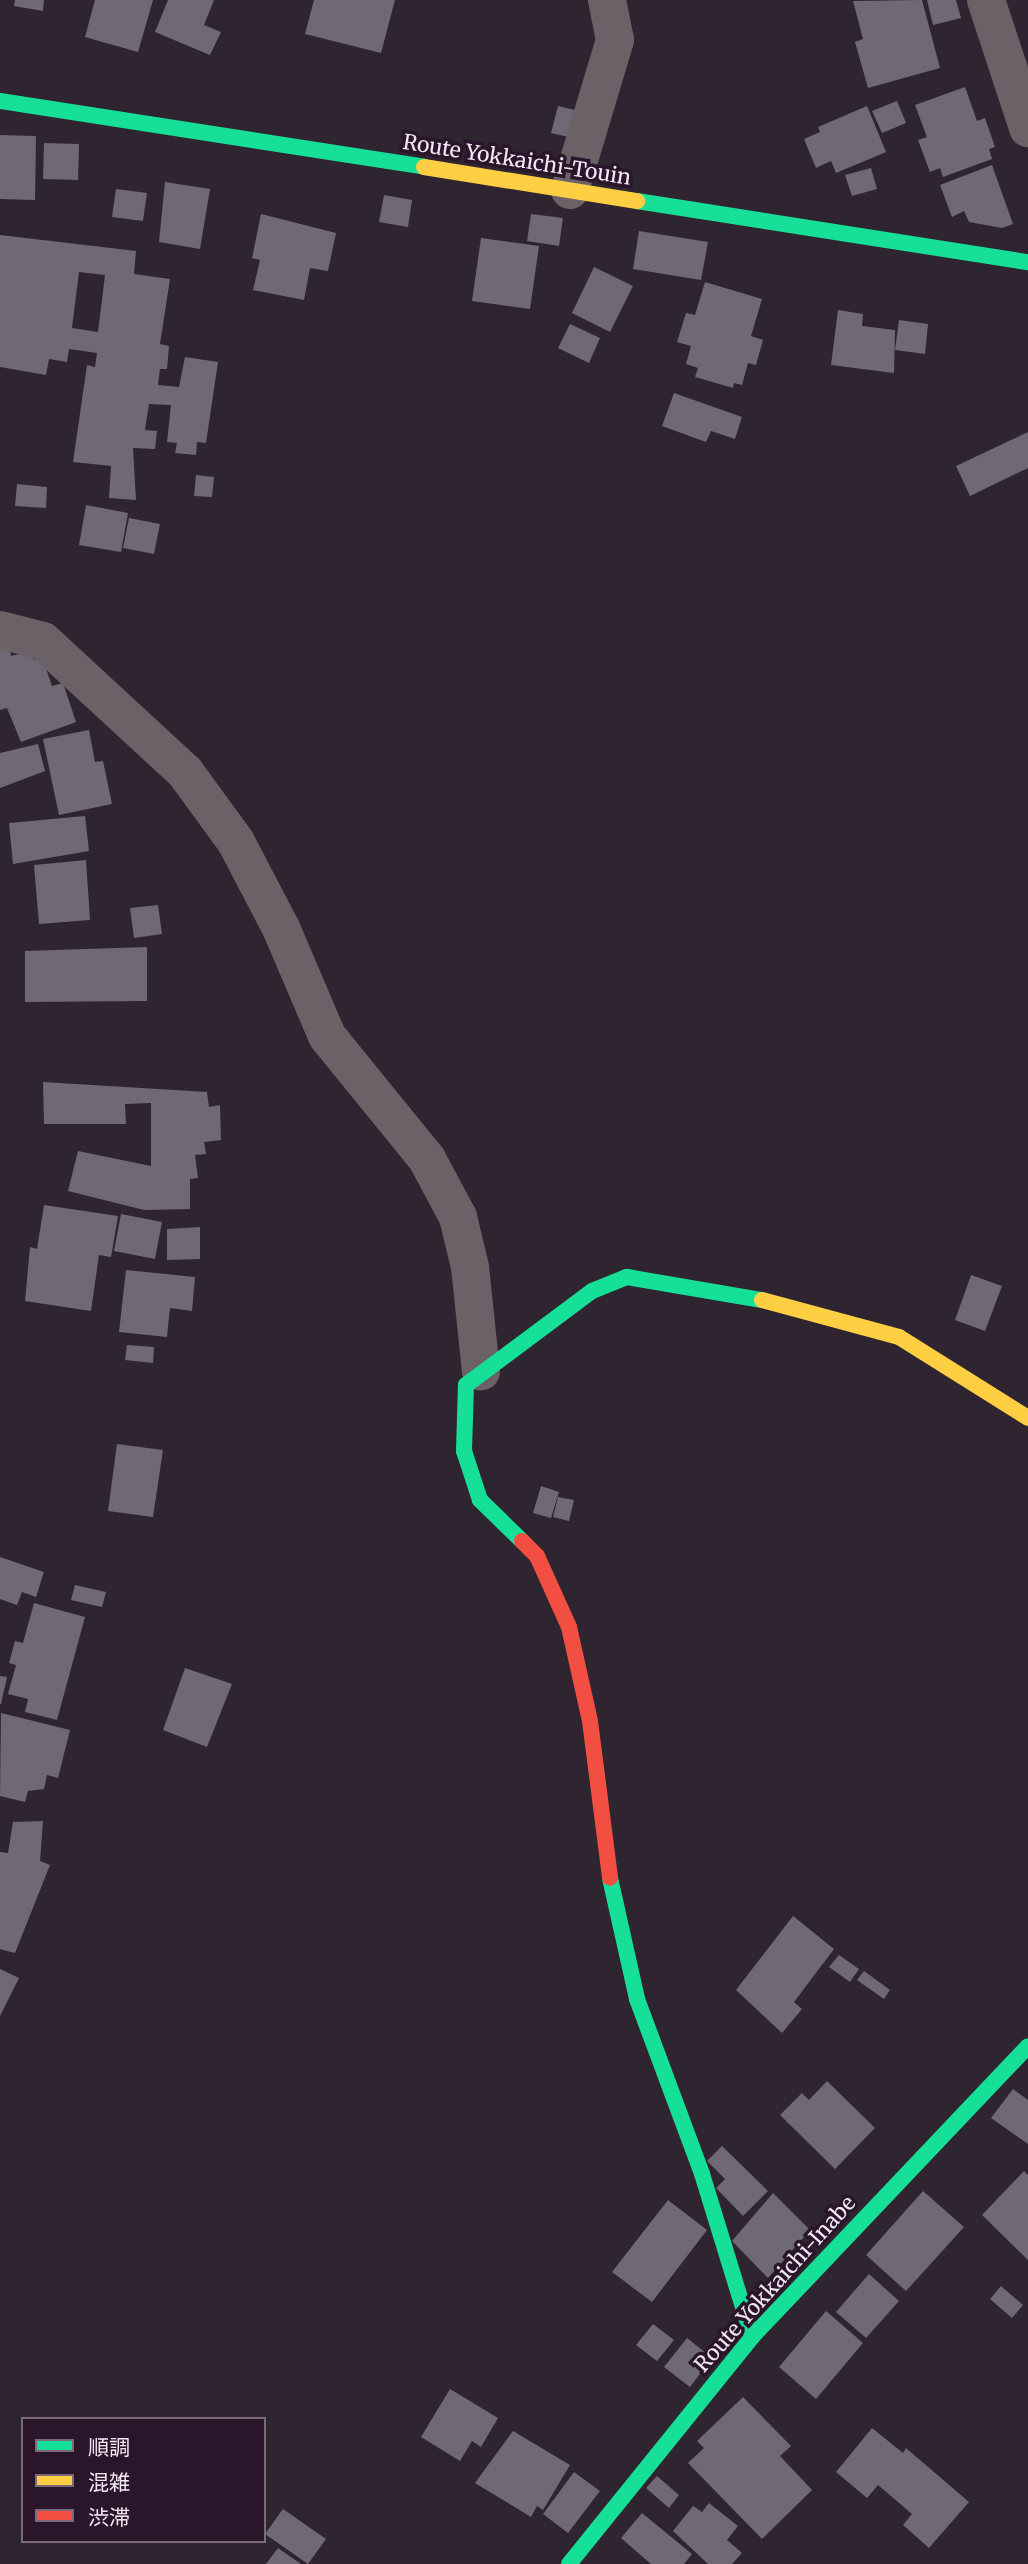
<!DOCTYPE html>
<html>
<head>
<meta charset="utf-8">
<style>
  body { margin:0 }
  #map { position:relative; width:1028px; height:2564px; overflow:hidden; background:#2f2530; font-family:Merriweather,"Noto Sans JP",serif }
  div>[style] { position:absolute }
  .building>* { inset:0; background:#6e6974 }
  .street>* { height:38px; margin:-19px; padding:0 19px; transform-origin:19px; border-radius:19px; background:#6a6266 }
  .fast>* { height:16px; margin:-8px; padding:0 8px; transform-origin:8px; border-radius:8px; background:#16e098 }
  .slow>* { height:16px; margin:-8px; padding:0 8px; transform-origin:8px; border-radius:8px; background:#ffcf43 }
  .jam>* { height:16px; margin:-8px; padding:0 8px; transform-origin:8px; border-radius:8px; background:#f24e42 }
  span { translate:-50% -50%; white-space:nowrap; text-align:center; line-height:1.15; -webkit-text-stroke:7px #29162b; paint-order:stroke }
  .street-label { font-size:21px; color:#f4e7f5 }
  .legend { position:absolute; left:21px; top:2417px; width:245px; height:126px; box-sizing:border-box; background:#29162b; border:2px solid #7a6a7c; margin:0; padding:9px 12px; list-style:none; font-size:21px; color:#f4e7f5 }
  .legend li { display:flex; align-items:center; gap:14px; height:35px }
  .legend b { width:35px; border:2px solid #7a6a7c }
</style>
</head>
<body>
<div id="map">
  <div class="building">
    <div style="clip-path:polygon(15px 0,44px 0,43px 11px,14px 6px)"></div>
    <div style="clip-path:polygon(95px 0,153px 0,138px 52px,85px 37px)"></div>
    <div style="clip-path:polygon(168px 0,214px 0,204px 25px,221px 32px,210px 55px,155px 32px)"></div>
    <div style="clip-path:polygon(314px 0,395px 0,381px 53px,305px 34px)"></div>
    <div style="clip-path:polygon(922px 0,940px 68px,868px 88px,855px 42px,863px 39px,853px 1px)"></div>
    <div style="clip-path:polygon(927px 0,956px 0,961px 18px,933px 25px)"></div>
    <div style="clip-path:polygon(965px 87px,977px 121px,985px 118px,995px 147px,989px 149px,992px 159px,943px 177px,940px 168px,930px 172px,918px 140px,927px 137px,915px 105px)"></div>
    <div style="clip-path:polygon(897px 101px,906px 123px,882px 133px,872px 111px)"></div>
    <div style="clip-path:polygon(558px 106px,575px 110px,569px 137px,551px 133px)"></div>
    <div style="clip-path:polygon(867px 106px,886px 152px,836px 173px,831px 161px,816px 168px,804px 139px,820px 132px,818px 127px)"></div>
    <div style="clip-path:polygon(0 135px,36px 136px,35px 200px,0 199px)"></div>
    <div style="clip-path:polygon(44px 143px,79px 144px,78px 180px,43px 179px)"></div>
    <div style="clip-path:polygon(992px 165px,1013px 224px,1002px 228px,969px 222px,964px 211px,952px 217px,940px 185px)"></div>
    <div style="clip-path:polygon(871px 168px,877px 189px,852px 196px,845px 175px)"></div>
    <div style="clip-path:polygon(165px 182px,210px 189px,200px 249px,159px 242px)"></div>
    <div style="clip-path:polygon(116px 189px,147px 193px,143px 221px,112px 217px)"></div>
    <div style="clip-path:polygon(384px 195px,412px 200px,408px 227px,379px 222px)"></div>
    <div style="clip-path:polygon(261px 214px,336px 233px,328px 271px,310px 268px,304px 300px,253px 290px,260px 260px,252px 258px)"></div>
    <div style="clip-path:polygon(531px 214px,563px 218px,559px 246px,527px 241px)"></div>
    <div style="clip-path:polygon(639px 231px,708px 242px,701px 280px,633px 269px)"></div>
    <div style="clip-path:polygon(evenodd,0 235px,136px 251px,134px 274px,170px 279px,160px 344px,169px 346px,167px 369px,160px 369px,158px 385px,179px 387px,185px 357px,218px 362px,206px 443px,197px 442px,196px 455px,175px 453px,177px 443px,167px 442px,171px 405px,149px 404px,145px 430px,157px 431px,155px 449px,133px 448px,136px 500px,109px 498px,111px 466px,73px 462px,87px 365px,95px 367px,97px 353px,69px 349px,67px 362px,49px 359px,46px 375px,0 367px,0 235px,79px 272px,105px 275px,98px 332px,72px 328px,79px 272px)"></div>
    <div style="clip-path:polygon(481px 238px,539px 246px,530px 309px,472px 301px)"></div>
    <div style="clip-path:polygon(594px 267px,633px 286px,610px 332px,572px 313px)"></div>
    <div style="clip-path:polygon(705px 282px,762px 299px,751px 336px,763px 340px,756px 365px,748px 363px,742px 385px,734px 383px,733px 388px,695px 377px,698px 368px,686px 364px,691px 346px,677px 342px,686px 313px,695px 315px)"></div>
    <div style="clip-path:polygon(838px 310px,863px 314px,862px 326px,895px 330px,894px 373px,831px 365px)"></div>
    <div style="clip-path:polygon(899px 320px,928px 324px,925px 354px,895px 350px)"></div>
    <div style="clip-path:polygon(570px 324px,600px 338px,589px 363px,558px 348px)"></div>
    <div style="clip-path:polygon(674px 393px,742px 417px,735px 439px,711px 431px,706px 442px,662px 426px)"></div>
    <div style="clip-path:polygon(1028px 432px,1028px 468px,970px 496px,956px 466px)"></div>
    <div style="clip-path:polygon(196px 475px,214px 477px,212px 497px,194px 496px)"></div>
    <div style="clip-path:polygon(17px 484px,47px 487px,46px 508px,15px 506px)"></div>
    <div style="clip-path:polygon(86px 505px,128px 513px,121px 552px,79px 545px)"></div>
    <div style="clip-path:polygon(129px 518px,160px 524px,154px 554px,123px 548px)"></div>
    <div style="clip-path:polygon(9px 641px,11px 656px,31px 651px,34px 660px,42px 657px,52px 686px,63px 683px,76px 722px,21px 742px,7px 708px,0 710px,0 642px)"></div>
    <div style="clip-path:polygon(89px 730px,95px 762px,103px 761px,112px 804px,59px 815px,43px 739px)"></div>
    <div style="clip-path:polygon(38px 744px,45px 771px,0 788px,0 753px)"></div>
    <div style="clip-path:polygon(85px 816px,89px 851px,13px 864px,9px 823px)"></div>
    <div style="clip-path:polygon(86px 860px,90px 920px,39px 924px,34px 865px)"></div>
    <div style="clip-path:polygon(158px 905px,162px 934px,134px 938px,130px 908px)"></div>
    <div style="clip-path:polygon(147px 947px,147px 1001px,25px 1002px,25px 951px)"></div>
    <div style="clip-path:polygon(43px 1082px,207px 1092px,209px 1107px,220px 1105px,221px 1140px,204px 1142px,206px 1154px,195px 1155px,198px 1178px,190px 1179px,190px 1209px,144px 1210px,68px 1191px,78px 1151px,151px 1166px,151px 1103px,125px 1104px,126px 1124px,44px 1124px)"></div>
    <div style="clip-path:polygon(44px 1205px,118px 1216px,111px 1257px,99px 1255px,91px 1311px,25px 1301px,30px 1247px,37px 1249px)"></div>
    <div style="clip-path:polygon(121px 1214px,162px 1222px,155px 1259px,114px 1251px)"></div>
    <div style="clip-path:polygon(200px 1227px,200px 1259px,167px 1260px,167px 1229px)"></div>
    <div style="clip-path:polygon(126px 1270px,195px 1277px,192px 1311px,170px 1308px,167px 1337px,119px 1332px)"></div>
    <div style="clip-path:polygon(971px 1275px,1002px 1286px,985px 1331px,955px 1320px)"></div>
    <div style="clip-path:polygon(127px 1345px,154px 1347px,153px 1363px,125px 1360px)"></div>
    <div style="clip-path:polygon(117px 1444px,163px 1450px,153px 1517px,108px 1511px)"></div>
    <div style="clip-path:polygon(541px 1486px,559px 1492px,551px 1518px,533px 1513px)"></div>
    <div style="clip-path:polygon(558px 1497px,574px 1500px,569px 1521px,553px 1517px)"></div>
    <div style="clip-path:polygon(0 1557px,44px 1572px,36px 1597px,22px 1592px,17px 1605px,0 1599px)"></div>
    <div style="clip-path:polygon(75px 1585px,106px 1592px,102px 1607px,71px 1600px)"></div>
    <div style="clip-path:polygon(34px 1603px,85px 1617px,57px 1720px,25px 1712px,28px 1699px,8px 1694px,16px 1665px,9px 1663px,15px 1641px,23px 1643px)"></div>
    <div style="clip-path:polygon(185px 1668px,232px 1684px,207px 1747px,163px 1730px)"></div>
    <div style="clip-path:polygon(0 1676px,7px 1677px,1px 1704px,0 1704px)"></div>
    <div style="clip-path:polygon(1px 1713px,70px 1730px,58px 1778px,47px 1775px,44px 1789px,28px 1791px,25px 1802px,0 1796px)"></div>
    <div style="clip-path:polygon(43px 1821px,40px 1861px,50px 1865px,15px 1953px,0 1949px,0 1852px,8px 1853px,13px 1822px)"></div>
    <div style="clip-path:polygon(793px 1916px,834px 1949px,794px 2002px,802px 2009px,782px 2033px,736px 1990px)"></div>
    <div style="clip-path:polygon(839px 1955px,859px 1969px,850px 1982px,829px 1967px)"></div>
    <div style="clip-path:polygon(0 1969px,19px 1978px,0 2016px)"></div>
    <div style="clip-path:polygon(864px 1971px,890px 1990px,884px 1999px,857px 1980px)"></div>
    <div style="clip-path:polygon(827px 2081px,875px 2128px,835px 2169px,780px 2115px,802px 2093px,809px 2100px)"></div>
    <div style="clip-path:polygon(1013px 2089px,1028px 2100px,1028px 2144px,991px 2118px)"></div>
    <div style="clip-path:polygon(722px 2146px,768px 2191px,743px 2216px,716px 2188px,725px 2179px,707px 2161px)"></div>
    <div style="clip-path:polygon(1024px 2171px,1028px 2175px,1028px 2260px,982px 2215px)"></div>
    <div style="clip-path:polygon(923px 2191px,964px 2227px,906px 2291px,866px 2255px)"></div>
    <div style="clip-path:polygon(773px 2193px,810px 2230px,768px 2278px,732px 2241px)"></div>
    <div style="clip-path:polygon(668px 2200px,707px 2230px,652px 2302px,612px 2272px)"></div>
    <div style="clip-path:polygon(869px 2274px,899px 2301px,866px 2338px,836px 2312px)"></div>
    <div style="clip-path:polygon(1001px 2286px,1023px 2305px,1012px 2318px,990px 2299px)"></div>
    <div style="clip-path:polygon(826px 2311px,863px 2343px,816px 2399px,779px 2367px)"></div>
    <div style="clip-path:polygon(653px 2324px,674px 2340px,657px 2361px,636px 2345px)"></div>
    <div style="clip-path:polygon(687px 2338px,712px 2358px,690px 2387px,664px 2367px)"></div>
    <div style="clip-path:polygon(450px 2389px,498px 2418px,481px 2447px,472px 2441px,460px 2461px,421px 2437px)"></div>
    <div style="clip-path:polygon(743px 2397px,791px 2446px,780px 2456px,812px 2490px,762px 2539px,688px 2463px,704px 2448px,697px 2441px)"></div>
    <div style="clip-path:polygon(872px 2428px,903px 2453px,906px 2448px,969px 2502px,929px 2548px,903px 2525px,912px 2514px,878px 2485px,867px 2498px,836px 2472px)"></div>
    <div style="clip-path:polygon(513px 2431px,570px 2465px,543px 2510px,537px 2506px,531px 2517px,475px 2483px)"></div>
    <div style="clip-path:polygon(574px 2472px,600px 2491px,568px 2533px,543px 2514px)"></div>
    <div style="clip-path:polygon(657px 2476px,679px 2495px,669px 2508px,646px 2488px)"></div>
    <div style="clip-path:polygon(709px 2503px,738px 2526px,727px 2540px,742px 2553px,732px 2564px,708px 2564px,673px 2531px,693px 2506px,702px 2512px)"></div>
    <div style="clip-path:polygon(283px 2509px,326px 2539px,308px 2564px,265px 2534px)"></div>
    <div style="clip-path:polygon(642px 2513px,692px 2554px,684px 2564px,651px 2564px,621px 2538px)"></div>
    <div style="clip-path:polygon(278px 2548px,301px 2564px,266px 2564px)"></div>
  </div>
  <div class="street">
    <div style="left:986px;top:0;width:135px;rotate:71.8deg"></div>
    <div style="left:570px;top:190px;width:157px;rotate:-73.3deg"></div>
    <div style="left:615px;top:40px;width:41px;rotate:-101.3deg"></div>
    <div style="left:0;top:630px;width:44px;rotate:14.3deg"></div>
    <div style="left:43px;top:641px;width:193px;rotate:42.7deg"></div>
    <div style="left:185px;top:772px;width:87px;rotate:53.9deg"></div>
    <div style="left:236px;top:842px;width:97px;rotate:62.4deg"></div>
    <div style="left:281px;top:928px;width:117px;rotate:66.9deg"></div>
    <div style="left:327px;top:1036px;width:159px;rotate:50.9deg"></div>
    <div style="left:427px;top:1159px;width:66px;rotate:61.9deg"></div>
    <div style="left:458px;top:1217px;width:51px;rotate:76.5deg"></div>
    <div style="left:470px;top:1267px;width:105px;rotate:84deg"></div>
  </div>
  <div class="fast">
    <div style="left:0;top:101px;width:429px;rotate:8.8deg"></div>
    <div style="left:637px;top:201px;width:396px;rotate:8.9deg"></div>
    <div style="left:522px;top:1541px;width:59px;rotate:-135.7deg"></div>
    <div style="left:480px;top:1500px;width:52px;rotate:-108.1deg"></div>
    <div style="left:464px;top:1451px;width:66px;rotate:-88.3deg"></div>
    <div style="left:466px;top:1385px;width:157px;rotate:-36.7deg"></div>
    <div style="left:592px;top:1291px;width:38px;rotate:-22deg"></div>
    <div style="left:627px;top:1277px;width:137px;rotate:9.7deg"></div>
    <div style="left:610px;top:1878px;width:124px;rotate:77.4deg"></div>
    <div style="left:637px;top:1999px;width:187px;rotate:69.6deg"></div>
    <div style="left:702px;top:2174px;width:170px;rotate:72.9deg"></div>
    <div style="left:569px;top:2564px;width:292px;rotate:-51.1deg"></div>
    <div style="left:752px;top:2337px;width:401px;rotate:-46.5deg"></div>
  </div>
  <div class="slow">
    <div style="left:424px;top:167px;width:216px;rotate:9.1deg"></div>
    <div style="left:762px;top:1300px;width:142px;rotate:15.1deg"></div>
    <div style="left:899px;top:1337px;width:152px;rotate:32.1deg"></div>
  </div>
  <div class="jam">
    <div style="left:522px;top:1541px;width:21px;rotate:45deg"></div>
    <div style="left:537px;top:1556px;width:78px;rotate:65.7deg"></div>
    <div style="left:569px;top:1627px;width:96px;rotate:77.4deg"></div>
    <div style="left:590px;top:1721px;width:158px;rotate:82.7deg"></div>
  </div>
  <div class="street-label">
    <span style="left:517px;top:160px;rotate:9deg">Route Yokkaichi-Touin</span>
    <span style="left:775px;top:2284px;rotate:-48deg">Route Yokkaichi-Inabe</span>
  </div>
  <ul class="legend">
  <li><b style="height:9px;background:#16e098"></b>順調</li>
  <li><b style="height:9px;background:#ffcf43"></b>混雑</li>
  <li><b style="height:9px;background:#f24e42"></b>渋滞</li>
  </ul>
</div>
</body>
</html>
